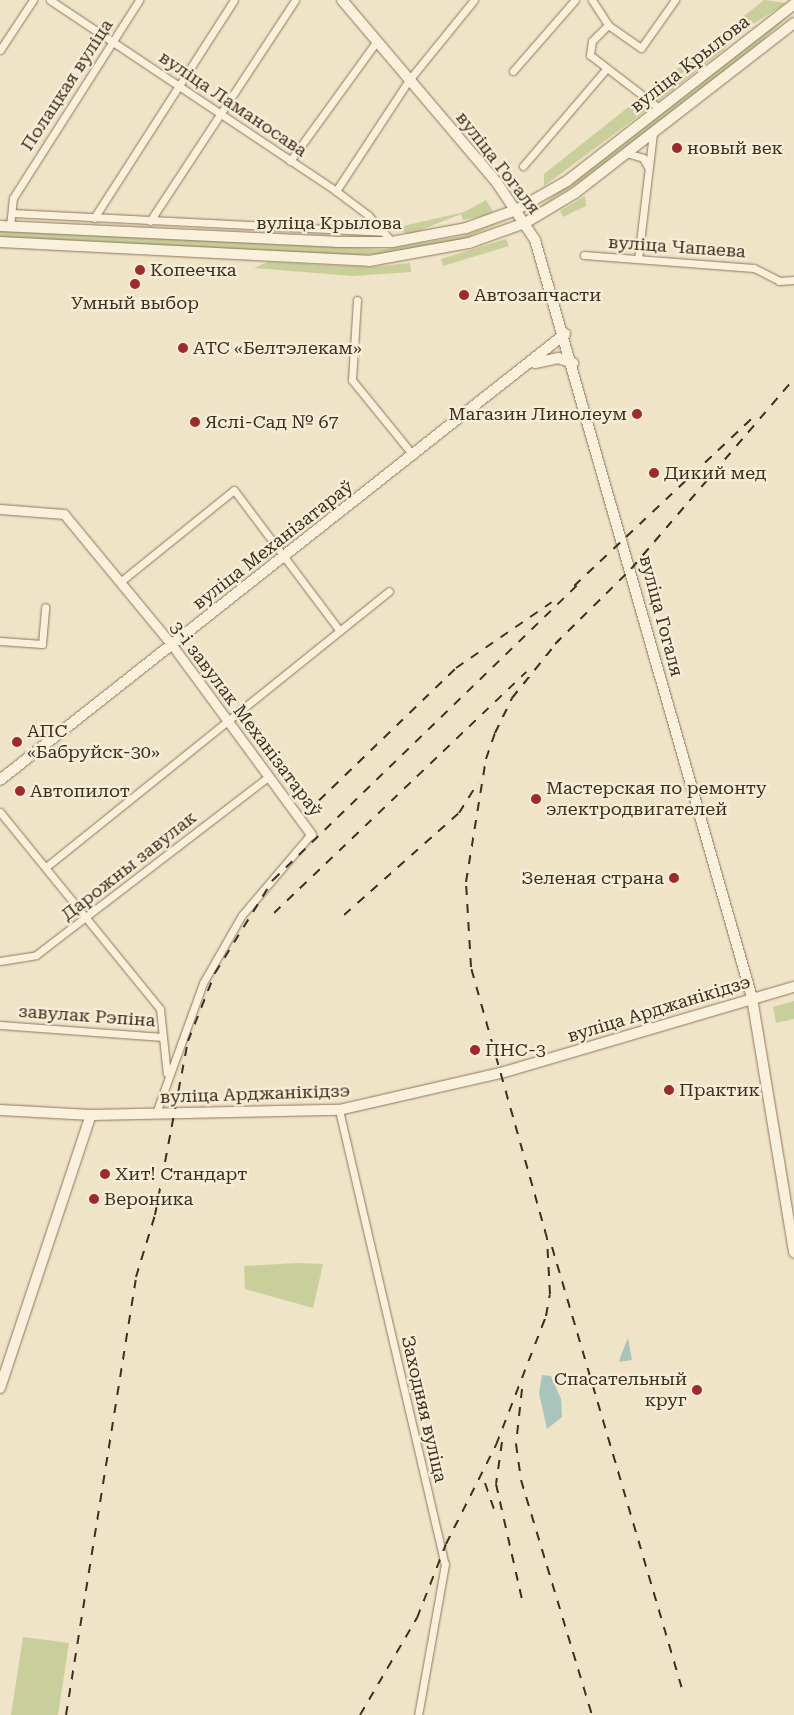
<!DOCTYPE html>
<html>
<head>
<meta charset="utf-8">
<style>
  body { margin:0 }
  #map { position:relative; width:794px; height:1715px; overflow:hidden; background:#f0e4c8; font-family:"Roboto Serif",serif }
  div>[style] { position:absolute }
  .green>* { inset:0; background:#c9cf9b }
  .water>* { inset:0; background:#a9c4bc }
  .roads { filter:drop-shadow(0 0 1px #8d765c) drop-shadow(0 0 1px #8d765c) }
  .minor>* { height:7px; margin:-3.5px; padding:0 3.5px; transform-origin:3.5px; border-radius:3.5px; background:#faf1dc }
  .tertiary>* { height:9px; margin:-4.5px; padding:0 4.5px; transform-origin:4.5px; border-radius:4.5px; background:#faf1dc }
  .secondary>* { height:10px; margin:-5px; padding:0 5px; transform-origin:5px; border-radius:5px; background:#faf1dc }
  .rail>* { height:2px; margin-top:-1px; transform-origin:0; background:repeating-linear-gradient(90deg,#3d2e20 0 9px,transparent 0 18px) }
  .dots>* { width:14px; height:14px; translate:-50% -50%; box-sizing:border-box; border:2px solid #f7eed8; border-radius:50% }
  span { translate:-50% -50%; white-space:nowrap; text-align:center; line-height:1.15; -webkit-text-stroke:4.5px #f7eed8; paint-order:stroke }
  .street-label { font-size:18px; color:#3d2e20 }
  .poi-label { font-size:18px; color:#3d2e20 }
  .left { translate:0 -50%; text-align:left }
  .right { translate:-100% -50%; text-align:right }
</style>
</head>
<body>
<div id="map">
  <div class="green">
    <div style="clip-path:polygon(764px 0,786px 3px,747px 28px,740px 19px)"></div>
    <div style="clip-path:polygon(794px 11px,741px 60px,591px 175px,535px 210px)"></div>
    <div style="clip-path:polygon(720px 35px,728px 45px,722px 51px,657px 102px,646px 93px)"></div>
    <div style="clip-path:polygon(641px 97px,652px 106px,544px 186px,544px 174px)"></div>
    <div style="clip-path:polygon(585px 196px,586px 206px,563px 217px,560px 211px)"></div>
    <div style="clip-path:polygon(486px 200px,493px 211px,487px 215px,463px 220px,461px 214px,411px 234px,390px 229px,464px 212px)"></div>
    <div style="clip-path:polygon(508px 220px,463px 239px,383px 254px,348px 255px,0 237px,0 231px,384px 249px,462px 236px)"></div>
    <div style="clip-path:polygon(506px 239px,509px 246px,443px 266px,441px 259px)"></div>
    <div style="clip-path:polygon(268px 262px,370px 267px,410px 263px,411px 272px,353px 276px,254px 268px)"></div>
    <div style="clip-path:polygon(794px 1001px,794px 1019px,776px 1023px,773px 1007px)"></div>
    <div style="clip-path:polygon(296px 1263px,323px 1264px,313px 1308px,245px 1289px,244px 1266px)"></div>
    <div style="clip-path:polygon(23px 1637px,69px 1643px,58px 1715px,11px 1715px)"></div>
  </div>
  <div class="water">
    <div style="clip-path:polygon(628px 1338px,632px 1360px,619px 1362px,621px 1355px)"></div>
    <div style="clip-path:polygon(542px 1375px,551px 1376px,561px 1399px,562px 1417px,547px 1429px,539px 1393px)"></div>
  </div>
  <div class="roads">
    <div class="minor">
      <div style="left:50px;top:0;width:344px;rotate:33.7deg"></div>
      <div style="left:336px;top:191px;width:40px;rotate:37deg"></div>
      <div style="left:368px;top:215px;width:36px;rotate:48deg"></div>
      <div style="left:592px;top:0;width:30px;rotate:57deg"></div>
      <div style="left:0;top:50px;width:60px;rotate:-56.6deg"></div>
      <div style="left:513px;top:71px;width:94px;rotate:-48.9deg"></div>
      <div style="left:659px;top:108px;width:87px;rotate:-142.5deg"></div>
      <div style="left:590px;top:55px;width:14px;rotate:-82deg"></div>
      <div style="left:592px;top:41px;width:23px;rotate:-45deg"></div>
      <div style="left:608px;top:25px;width:40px;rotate:34.9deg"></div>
      <div style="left:641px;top:48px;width:59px;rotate:-54.7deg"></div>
      <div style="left:626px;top:153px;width:18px;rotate:16deg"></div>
      <div style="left:643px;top:158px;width:10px;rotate:61deg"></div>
      <div style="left:290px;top:161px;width:148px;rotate:-54.1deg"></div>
      <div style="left:523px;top:166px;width:129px;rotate:-49.4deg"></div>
      <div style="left:336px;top:191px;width:133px;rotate:-56.7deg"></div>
      <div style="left:409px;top:80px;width:103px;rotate:-50.9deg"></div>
      <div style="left:12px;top:213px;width:371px;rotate:2.9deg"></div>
      <div style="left:94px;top:218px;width:259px;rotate:-57.3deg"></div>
      <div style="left:150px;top:221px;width:264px;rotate:-56.7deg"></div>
      <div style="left:10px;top:226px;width:28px;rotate:-84deg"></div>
      <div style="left:13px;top:198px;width:235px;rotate:-57.5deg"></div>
      <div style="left:584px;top:255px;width:170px;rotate:4.4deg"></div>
      <div style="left:754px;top:268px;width:28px;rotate:27deg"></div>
      <div style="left:779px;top:281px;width:15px;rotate:-4deg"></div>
      <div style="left:638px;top:259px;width:127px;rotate:-83.2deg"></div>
      <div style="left:357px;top:300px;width:80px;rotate:93.6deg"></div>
      <div style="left:352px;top:380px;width:97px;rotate:50.9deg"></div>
      <div style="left:120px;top:582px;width:146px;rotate:-38.9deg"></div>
      <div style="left:234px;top:490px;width:176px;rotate:53.1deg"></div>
      <div style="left:0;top:641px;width:42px;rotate:4.1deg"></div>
      <div style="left:42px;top:644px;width:37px;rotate:-85deg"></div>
      <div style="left:0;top:812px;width:254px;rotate:50.9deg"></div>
      <div style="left:160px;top:1009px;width:28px;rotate:84deg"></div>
      <div style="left:46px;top:867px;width:440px;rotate:-38.8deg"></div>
      <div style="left:0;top:961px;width:36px;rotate:-9deg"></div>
      <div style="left:36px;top:955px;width:292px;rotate:-37.5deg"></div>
      <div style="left:0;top:1025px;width:163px;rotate:4.2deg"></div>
      <div style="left:163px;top:1037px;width:36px;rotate:84deg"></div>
      <div style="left:339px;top:1110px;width:466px;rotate:76.9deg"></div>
      <div style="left:445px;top:1564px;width:153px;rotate:100.1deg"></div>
      <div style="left:156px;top:1113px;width:138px;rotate:-70.1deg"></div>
      <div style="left:203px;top:983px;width:78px;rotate:-60.2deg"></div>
      <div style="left:242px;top:915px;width:106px;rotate:-49.6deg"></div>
    </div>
    <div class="tertiary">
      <div style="left:0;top:509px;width:64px;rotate:4.5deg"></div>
      <div style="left:64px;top:514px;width:170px;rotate:50.5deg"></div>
      <div style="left:172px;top:645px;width:235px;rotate:53.7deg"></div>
    </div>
    <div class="secondary">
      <div style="left:342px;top:0;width:240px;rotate:49.7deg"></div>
      <div style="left:497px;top:183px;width:69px;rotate:56.3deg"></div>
      <div style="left:535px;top:240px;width:788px;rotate:74.02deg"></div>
      <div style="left:752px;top:998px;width:258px;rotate:80.6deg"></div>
      <div style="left:0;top:226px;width:336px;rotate:2.7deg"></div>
      <div style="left:336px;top:242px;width:56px"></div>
      <div style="left:392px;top:242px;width:75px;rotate:-10.7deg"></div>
      <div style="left:466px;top:228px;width:53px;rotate:-19.8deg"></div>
      <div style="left:516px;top:210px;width:59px;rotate:-29.6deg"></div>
      <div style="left:567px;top:181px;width:288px;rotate:-37.9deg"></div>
      <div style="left:0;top:242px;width:369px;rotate:2.9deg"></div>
      <div style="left:369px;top:261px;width:102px;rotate:-10.2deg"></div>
      <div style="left:469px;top:243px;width:59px;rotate:-19.7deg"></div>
      <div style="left:525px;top:223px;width:58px;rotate:-31deg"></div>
      <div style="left:575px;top:193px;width:277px;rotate:-37.8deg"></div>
      <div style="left:535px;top:363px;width:24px;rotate:-12deg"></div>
      <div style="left:558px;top:358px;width:16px;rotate:18deg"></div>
      <div style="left:0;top:780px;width:720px;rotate:-38.29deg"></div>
      <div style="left:0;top:1110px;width:91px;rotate:3.1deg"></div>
      <div style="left:91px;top:1115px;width:248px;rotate:-1.2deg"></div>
      <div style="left:339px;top:1110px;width:166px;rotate:-12.9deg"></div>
      <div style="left:501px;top:1073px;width:305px;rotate:-16.4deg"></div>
      <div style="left:0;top:1388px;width:288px;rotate:-71.6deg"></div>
    </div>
  </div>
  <div class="rail">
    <div style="left:574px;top:586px;width:245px;rotate:-43.3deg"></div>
    <div style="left:555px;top:644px;width:107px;rotate:-44.6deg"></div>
    <div style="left:631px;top:569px;width:250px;rotate:-49.4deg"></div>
    <div style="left:306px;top:813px;width:209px;rotate:-44deg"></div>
    <div style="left:456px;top:668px;width:116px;rotate:-34.5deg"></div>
    <div style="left:274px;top:913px;width:349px;rotate:-43.7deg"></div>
    <div style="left:344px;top:915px;width:154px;rotate:-41.6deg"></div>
    <div style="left:459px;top:813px;width:36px;rotate:-58deg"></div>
    <div style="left:552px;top:1247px;width:460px;rotate:73.6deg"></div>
    <div style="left:522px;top:1389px;width:55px;rotate:96.2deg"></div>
    <div style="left:516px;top:1444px;width:36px;rotate:82deg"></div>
    <div style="left:521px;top:1480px;width:245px;rotate:73.2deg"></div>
    <div style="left:502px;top:1442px;width:42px;rotate:98.1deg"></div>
    <div style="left:496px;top:1484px;width:123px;rotate:77.3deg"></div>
    <div style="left:485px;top:1483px;width:31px;rotate:71deg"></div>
    <div style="left:66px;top:1715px;width:444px;rotate:-80.9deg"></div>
    <div style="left:136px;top:1277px;width:65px;rotate:-73deg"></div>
    <div style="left:155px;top:1215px;width:177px;rotate:-79.3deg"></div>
    <div style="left:188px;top:1041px;width:73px;rotate:-68.3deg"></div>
    <div style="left:215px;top:973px;width:110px;rotate:-58.1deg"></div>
    <div style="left:273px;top:880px;width:428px;rotate:-44.1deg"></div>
    <div style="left:360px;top:1715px;width:113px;rotate:-59.6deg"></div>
    <div style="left:417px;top:1618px;width:79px;rotate:-68.6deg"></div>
    <div style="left:446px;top:1544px;width:111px;rotate:-63.2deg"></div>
    <div style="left:496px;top:1445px;width:138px;rotate:-68.8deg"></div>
    <div style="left:546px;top:1316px;width:22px;rotate:-80deg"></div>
    <div style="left:550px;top:1294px;width:56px;rotate:-93.1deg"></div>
    <div style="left:547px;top:1238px;width:281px;rotate:-105.7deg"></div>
    <div style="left:471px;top:967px;width:85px;rotate:-93.4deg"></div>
    <div style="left:466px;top:882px;width:125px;rotate:-80.8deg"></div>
    <div style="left:486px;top:759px;width:28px;rotate:-71deg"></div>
    <div style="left:495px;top:733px;width:39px;rotate:-64deg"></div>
    <div style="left:512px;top:698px;width:75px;rotate:-51deg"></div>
  </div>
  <div class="dots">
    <div style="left:677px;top:148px;background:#9e2a2b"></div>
    <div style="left:140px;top:270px;background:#9e2a2b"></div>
    <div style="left:135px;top:284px;background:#9e2a2b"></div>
    <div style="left:464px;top:295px;background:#9e2a2b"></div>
    <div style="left:183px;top:348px;background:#9e2a2b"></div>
    <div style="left:637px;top:414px;background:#9e2a2b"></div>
    <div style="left:195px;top:422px;background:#9e2a2b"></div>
    <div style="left:654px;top:473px;background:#9e2a2b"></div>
    <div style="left:17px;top:742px;background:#9e2a2b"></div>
    <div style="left:20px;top:791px;background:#9e2a2b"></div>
    <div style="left:536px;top:799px;background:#9e2a2b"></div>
    <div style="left:674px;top:878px;background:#9e2a2b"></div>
    <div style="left:475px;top:1050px;background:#9e2a2b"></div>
    <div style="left:669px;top:1090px;background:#9e2a2b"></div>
    <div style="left:105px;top:1174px;background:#9e2a2b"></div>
    <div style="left:94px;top:1199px;background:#9e2a2b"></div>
    <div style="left:697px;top:1390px;background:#9e2a2b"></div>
  </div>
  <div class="street-label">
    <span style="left:690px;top:64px;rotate:-38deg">вуліца Крылова</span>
    <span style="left:67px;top:85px;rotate:-57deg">Полацкая вуліца</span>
    <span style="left:233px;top:104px;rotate:34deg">вуліца Ламаносава</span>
    <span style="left:498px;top:163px;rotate:52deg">вуліца Гогаля</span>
    <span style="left:329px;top:223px">вуліца Крылова</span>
    <span style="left:677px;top:247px;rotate:4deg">вуліца Чапаева</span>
    <span style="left:273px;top:545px;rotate:-38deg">вуліца Механізатараў</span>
    <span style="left:661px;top:616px;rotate:75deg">вуліца Гогаля</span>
    <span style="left:246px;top:719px;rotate:53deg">3-і завулак Механізатараў</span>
    <span style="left:129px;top:866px;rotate:-38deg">Дарожны завулак</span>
    <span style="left:659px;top:1009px;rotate:-17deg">вуліца Арджанікідзэ</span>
    <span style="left:87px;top:1016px;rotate:4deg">завулак Рэпіна</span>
    <span style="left:255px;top:1094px;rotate:-2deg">вуліца Арджанікідзэ</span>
    <span style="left:424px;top:1409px;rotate:77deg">Заходняя вуліца</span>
  </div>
  <div class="poi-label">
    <span class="left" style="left:687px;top:148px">новый век</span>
    <span class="left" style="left:150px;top:270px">Копеечка</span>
    <span class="left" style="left:474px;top:295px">Автозапчасти</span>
    <span style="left:135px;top:303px">Умный выбор</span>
    <span class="left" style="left:193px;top:348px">АТС «Белтэлекам»</span>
    <span class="right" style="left:627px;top:414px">Магазин Линолеум</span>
    <span class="left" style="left:205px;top:422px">Яслі-Сад № 67</span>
    <span class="left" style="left:664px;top:473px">Дикий мед</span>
    <span class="left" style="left:27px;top:742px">АПС<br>«Бабруйск-30»</span>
    <span class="left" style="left:546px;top:799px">Мастерская по ремонту<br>электродвигателей</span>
    <span class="left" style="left:30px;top:791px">Автопилот</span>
    <span class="right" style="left:664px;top:878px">Зеленая страна</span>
    <span class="left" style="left:485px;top:1050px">ПНС-3</span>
    <span class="left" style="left:679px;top:1090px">Практик</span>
    <span class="left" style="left:115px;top:1174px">Хит! Стандарт</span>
    <span class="left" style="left:104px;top:1199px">Вероника</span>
    <span class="right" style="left:687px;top:1390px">Спасательный<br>круг</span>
  </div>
</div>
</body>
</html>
